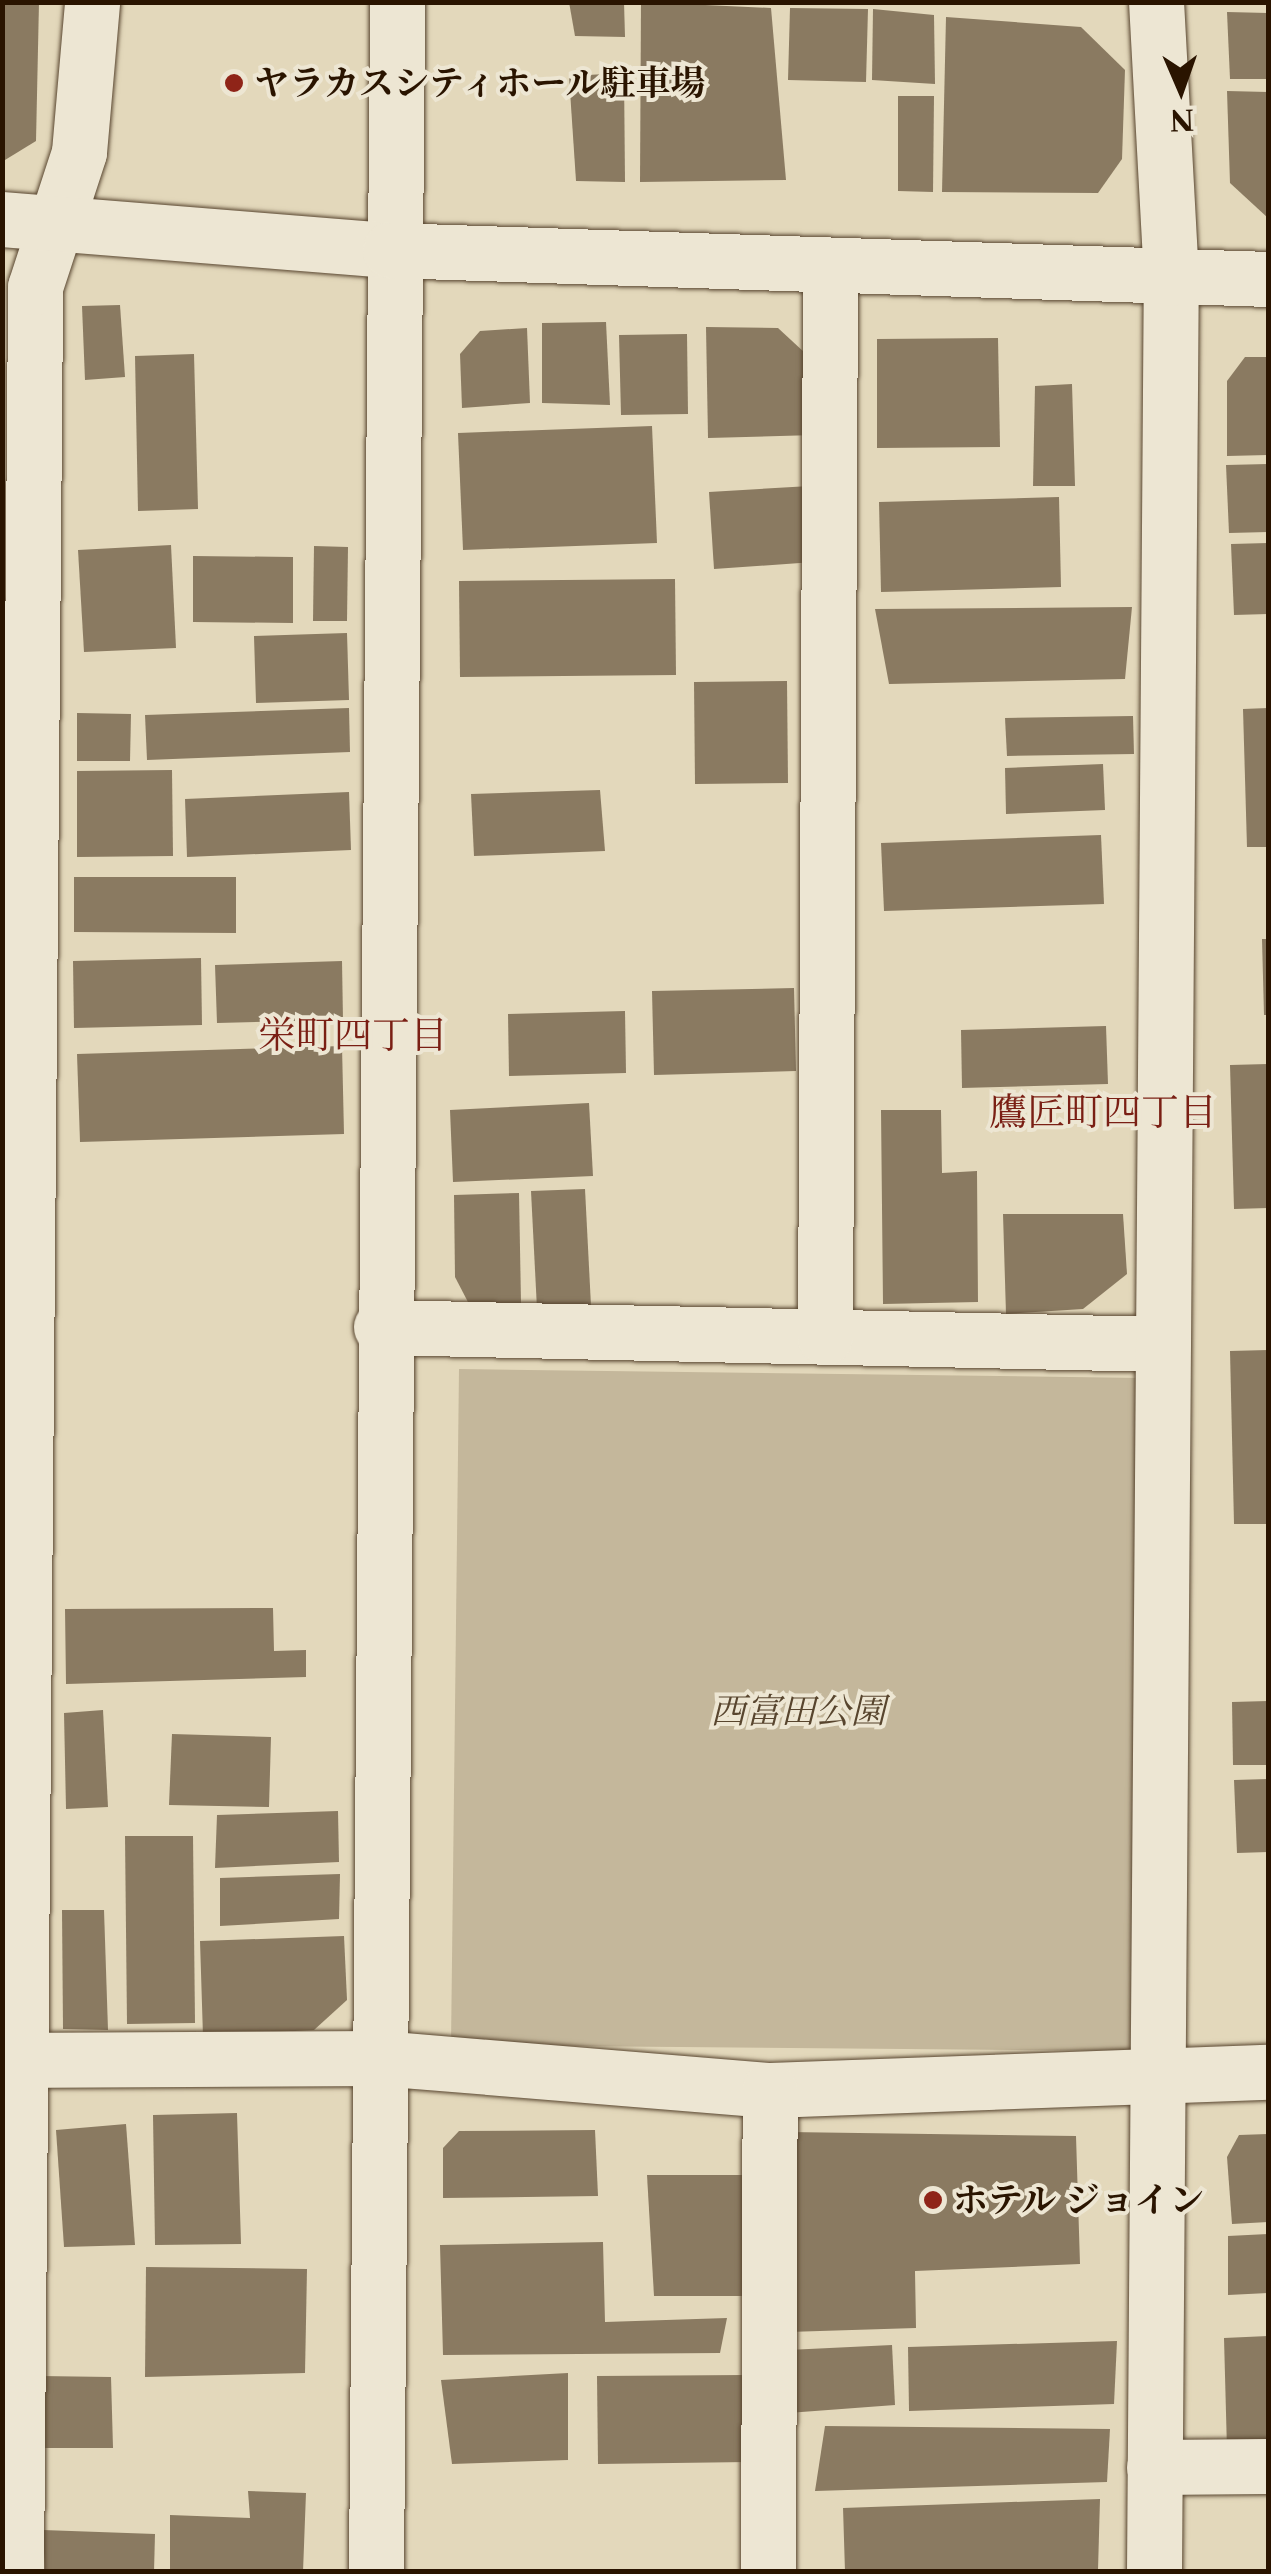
<!DOCTYPE html>
<html>
<head>
<meta charset="utf-8">
<style>
  body { margin:0 }
  #map { position:relative; width:1271px; height:2574px; overflow:hidden; background:#e3d8bb; font-family:"Libre Caslon Text","Noto Serif JP",serif }
  div>[style] { position:absolute }
  .green>* { inset:0; background:#c4b79b }
  .building>* { inset:0; background:#8a7a61 }
  .roads { filter:drop-shadow(0 0 2px #58452f) drop-shadow(0 0 2px #58452f) }
  .street>* { height:55px; margin:-27.5px; padding:0 27.5px; transform-origin:27.5px; border-radius:27.5px; background:#ede6d3 }
  .secondary>* { height:55px; margin:-27.5px; padding:0 27.5px; transform-origin:27.5px; border-radius:27.5px; background:#ede6d3 }
  .dots>* { width:28px; height:28px; translate:-50% -50%; box-sizing:border-box; border:5px solid #ede6d3; border-radius:50% }
  span { translate:-50% -50%; white-space:nowrap; text-align:center; line-height:1.15; -webkit-text-stroke:8px #ede6d3; paint-order:stroke }
  .poi-label { font-size:35px; color:#2a1400; font-weight:700 }
  .left { translate:0 -50%; text-align:left }
  .park-label { font-size:35px; color:#58452e; font-style:italic }
  .neighbourhood-label { font-size:38px; color:#7a1f14 }
  .frame { position:absolute; inset:0; border:5px solid #2a1400; pointer-events:none }
  .north { position:absolute; left:1131px; top:40px; width:100px; height:100px; -webkit-text-stroke:8px #ede6d3; paint-order:stroke; rotate:178deg; font-size:28px; font-weight:700; line-height:40px; text-align:center; color:#2a1400 }
  .north::after { content:''; display:block; margin:auto; width:35px; height:45px; background:#2a1400; clip-path:polygon(50% 0,100% 100%,50% 72%,0 100%) }
</style>
</head>
<body>
<div id="map">
  <div class="green">
    <div style="clip-path:polygon(459px 1369px,1142px 1378px,1130px 2051px,451px 2045px)"></div>
  </div>
  <div class="building">
    <div style="clip-path:polygon(2px 2px,39px 2px,36px 141px,5px 160px)"></div>
    <div style="clip-path:polygon(569px 2px,624px 2px,625px 37px,575px 36px)"></div>
    <div style="clip-path:polygon(641px 2px,771px 8px,786px 180px,640px 182px)"></div>
    <div style="clip-path:polygon(790px 8px,868px 9px,866px 82px,788px 80px)"></div>
    <div style="clip-path:polygon(873px 9px,934px 15px,935px 84px,872px 80px)"></div>
    <div style="clip-path:polygon(1227px 12px,1268px 13px,1268px 79px,1230px 79px)"></div>
    <div style="clip-path:polygon(946px 17px,1081px 27px,1125px 70px,1122px 159px,1098px 193px,942px 192px)"></div>
    <div style="clip-path:polygon(624px 73px,625px 182px,576px 181px,569px 76px)"></div>
    <div style="clip-path:polygon(1227px 91px,1268px 92px,1268px 218px,1230px 183px)"></div>
    <div style="clip-path:polygon(898px 96px,934px 96px,933px 192px,898px 191px)"></div>
    <div style="clip-path:polygon(120px 305px,125px 377px,85px 380px,82px 306px)"></div>
    <div style="clip-path:polygon(606px 322px,610px 405px,542px 403px,542px 323px)"></div>
    <div style="clip-path:polygon(706px 327px,778px 328px,818px 365px,815px 435px,708px 438px)"></div>
    <div style="clip-path:polygon(527px 328px,530px 403px,462px 408px,460px 354px,480px 331px)"></div>
    <div style="clip-path:polygon(687px 334px,688px 414px,621px 415px,619px 335px)"></div>
    <div style="clip-path:polygon(998px 338px,1000px 447px,877px 448px,877px 339px)"></div>
    <div style="clip-path:polygon(194px 354px,198px 509px,138px 511px,135px 356px)"></div>
    <div style="clip-path:polygon(1245px 357px,1268px 357px,1268px 455px,1227px 456px,1227px 381px)"></div>
    <div style="clip-path:polygon(1072px 384px,1075px 486px,1033px 486px,1035px 386px)"></div>
    <div style="clip-path:polygon(652px 426px,657px 543px,463px 550px,458px 433px)"></div>
    <div style="clip-path:polygon(1268px 464px,1268px 532px,1229px 533px,1226px 465px)"></div>
    <div style="clip-path:polygon(810px 486px,814px 562px,714px 569px,709px 492px)"></div>
    <div style="clip-path:polygon(1059px 497px,1061px 587px,881px 592px,879px 502px)"></div>
    <div style="clip-path:polygon(1268px 543px,1268px 614px,1234px 615px,1231px 544px)"></div>
    <div style="clip-path:polygon(171px 545px,176px 648px,84px 652px,78px 550px)"></div>
    <div style="clip-path:polygon(314px 546px,348px 547px,347px 621px,313px 621px)"></div>
    <div style="clip-path:polygon(193px 556px,293px 557px,293px 623px,193px 622px)"></div>
    <div style="clip-path:polygon(675px 579px,676px 675px,460px 677px,459px 581px)"></div>
    <div style="clip-path:polygon(1132px 607px,1125px 679px,889px 684px,875px 609px)"></div>
    <div style="clip-path:polygon(347px 633px,349px 700px,256px 703px,254px 636px)"></div>
    <div style="clip-path:polygon(787px 681px,788px 783px,695px 784px,694px 682px)"></div>
    <div style="clip-path:polygon(349px 708px,350px 752px,147px 760px,145px 715px)"></div>
    <div style="clip-path:polygon(1268px 708px,1268px 847px,1247px 847px,1243px 709px)"></div>
    <div style="clip-path:polygon(77px 713px,131px 714px,130px 761px,77px 761px)"></div>
    <div style="clip-path:polygon(1133px 716px,1134px 754px,1007px 756px,1005px 718px)"></div>
    <div style="clip-path:polygon(1103px 764px,1105px 810px,1006px 814px,1005px 768px)"></div>
    <div style="clip-path:polygon(172px 770px,173px 856px,77px 857px,77px 771px)"></div>
    <div style="clip-path:polygon(600px 790px,605px 851px,474px 856px,471px 794px)"></div>
    <div style="clip-path:polygon(349px 792px,351px 850px,187px 857px,185px 799px)"></div>
    <div style="clip-path:polygon(1101px 835px,1104px 904px,884px 911px,881px 843px)"></div>
    <div style="clip-path:polygon(74px 877px,236px 877px,236px 933px,74px 932px)"></div>
    <div style="clip-path:polygon(1262px 939px,1268px 939px,1268px 1015px,1264px 1015px)"></div>
    <div style="clip-path:polygon(201px 958px,202px 1025px,74px 1028px,73px 961px)"></div>
    <div style="clip-path:polygon(342px 961px,343px 1020px,217px 1023px,215px 965px)"></div>
    <div style="clip-path:polygon(794px 988px,796px 1071px,654px 1075px,652px 991px)"></div>
    <div style="clip-path:polygon(625px 1011px,626px 1073px,509px 1076px,508px 1014px)"></div>
    <div style="clip-path:polygon(1106px 1026px,1108px 1084px,962px 1088px,961px 1030px)"></div>
    <div style="clip-path:polygon(342px 1046px,344px 1134px,80px 1142px,77px 1054px)"></div>
    <div style="clip-path:polygon(1268px 1064px,1268px 1208px,1234px 1209px,1230px 1065px)"></div>
    <div style="clip-path:polygon(589px 1103px,593px 1176px,453px 1182px,450px 1110px)"></div>
    <div style="clip-path:polygon(881px 1110px,941px 1110px,942px 1173px,977px 1171px,978px 1302px,883px 1304px)"></div>
    <div style="clip-path:polygon(585px 1189px,591px 1306px,537px 1309px,531px 1191px)"></div>
    <div style="clip-path:polygon(519px 1193px,521px 1303px,469px 1304px,455px 1277px,454px 1195px)"></div>
    <div style="clip-path:polygon(1003px 1214px,1123px 1214px,1127px 1274px,1083px 1309px,1006px 1314px)"></div>
    <div style="clip-path:polygon(1268px 1350px,1268px 1524px,1234px 1524px,1230px 1351px)"></div>
    <div style="clip-path:polygon(273px 1608px,274px 1651px,306px 1650px,306px 1677px,66px 1684px,65px 1609px)"></div>
    <div style="clip-path:polygon(1268px 1701px,1268px 1765px,1233px 1765px,1232px 1702px)"></div>
    <div style="clip-path:polygon(103px 1710px,108px 1807px,66px 1809px,64px 1713px)"></div>
    <div style="clip-path:polygon(172px 1734px,271px 1737px,269px 1807px,169px 1805px)"></div>
    <div style="clip-path:polygon(1268px 1779px,1268px 1852px,1237px 1853px,1234px 1780px)"></div>
    <div style="clip-path:polygon(338px 1811px,339px 1862px,215px 1868px,217px 1815px)"></div>
    <div style="clip-path:polygon(125px 1836px,193px 1836px,195px 2023px,127px 2024px)"></div>
    <div style="clip-path:polygon(340px 1874px,339px 1919px,220px 1926px,220px 1878px)"></div>
    <div style="clip-path:polygon(62px 1910px,104px 1910px,108px 2030px,63px 2029px)"></div>
    <div style="clip-path:polygon(344px 1936px,347px 2000px,314px 2030px,203px 2036px,200px 1941px)"></div>
    <div style="clip-path:polygon(237px 2113px,241px 2244px,155px 2245px,153px 2115px)"></div>
    <div style="clip-path:polygon(126px 2124px,135px 2245px,64px 2247px,56px 2130px)"></div>
    <div style="clip-path:polygon(595px 2130px,598px 2196px,443px 2198px,443px 2148px,459px 2131px)"></div>
    <div style="clip-path:polygon(788px 2132px,1076px 2136px,1080px 2264px,915px 2271px,916px 2328px,788px 2332px)"></div>
    <div style="clip-path:polygon(1268px 2134px,1268px 2222px,1232px 2224px,1227px 2157px,1239px 2135px)"></div>
    <div style="clip-path:polygon(647px 2175px,742px 2175px,744px 2296px,654px 2296px)"></div>
    <div style="clip-path:polygon(1268px 2234px,1268px 2293px,1228px 2295px,1228px 2236px)"></div>
    <div style="clip-path:polygon(603px 2242px,605px 2322px,727px 2318px,720px 2353px,443px 2355px,440px 2245px)"></div>
    <div style="clip-path:polygon(146px 2267px,307px 2269px,305px 2373px,145px 2377px)"></div>
    <div style="clip-path:polygon(1268px 2336px,1268px 2449px,1227px 2450px,1224px 2338px)"></div>
    <div style="clip-path:polygon(1117px 2341px,1114px 2404px,909px 2411px,908px 2347px)"></div>
    <div style="clip-path:polygon(892px 2345px,895px 2405px,788px 2413px,788px 2350px)"></div>
    <div style="clip-path:polygon(568px 2373px,568px 2460px,452px 2464px,441px 2380px)"></div>
    <div style="clip-path:polygon(745px 2375px,748px 2462px,598px 2464px,597px 2376px)"></div>
    <div style="clip-path:polygon(40px 2376px,111px 2377px,113px 2448px,39px 2448px)"></div>
    <div style="clip-path:polygon(825px 2426px,1110px 2429px,1107px 2482px,815px 2491px)"></div>
    <div style="clip-path:polygon(248px 2491px,306px 2493px,303px 2572px,170px 2572px,170px 2515px,250px 2518px)"></div>
    <div style="clip-path:polygon(1100px 2499px,1098px 2570px,845px 2572px,843px 2508px)"></div>
    <div style="clip-path:polygon(43px 2530px,155px 2534px,154px 2572px,45px 2572px)"></div>
  </div>
  <div class="roads">
    <div class="street">
      <div style="left:381px;top:1327px;width:782px;rotate:1.25deg"></div>
      <div style="left:825px;top:1337px;width:1070px;rotate:-89.73deg"></div>
      <div style="left:2px;top:2060px;width:377px;rotate:-0.3deg"></div>
      <div style="left:379px;top:2058px;width:392px;rotate:4.7deg"></div>
      <div style="left:770px;top:2090px;width:498px;rotate:-2.1deg"></div>
      <div style="left:1154px;top:2467px;width:114px;rotate:-0.5deg"></div>
      <div style="left:16px;top:2572px;width:2285px;rotate:-89.52deg"></div>
      <div style="left:35px;top:287px;width:142px;rotate:-71.9deg"></div>
      <div style="left:79px;top:152px;width:151px;rotate:-85deg"></div>
      <div style="left:376px;top:2572px;width:2570px;rotate:-89.53deg"></div>
      <div style="left:768px;top:2572px;width:482px;rotate:-89.8deg"></div>
      <div style="left:1154px;top:2572px;width:2294px;rotate:-89.58deg"></div>
      <div style="left:1171px;top:278px;width:276px;rotate:-93.1deg"></div>
    </div>
    <div class="secondary">
      <div style="left:2px;top:219px;width:389px;rotate:4.6deg"></div>
      <div style="left:390px;top:250px;width:878px;rotate:1.89deg"></div>
    </div>
  </div>
  <div class="dots">
    <div style="left:234px;top:83px;background:#8f2418"></div>
    <div style="left:933px;top:2200px;background:#8f2418"></div>
  </div>
  <div class="poi-label">
    <span class="left" style="left:254px;top:83px">ヤラカスシティホール駐車場</span>
    <span class="left" style="left:953px;top:2200px">ホテル ジョイン</span>
  </div>
  <div class="park-label">
    <span style="left:798px;top:1711px">西富田公園</span>
  </div>
  <div class="neighbourhood-label">
    <span style="left:353px;top:1035px">栄町四丁目</span>
    <span style="left:1103px;top:1112px">鷹匠町四丁目</span>
  </div>
  <div class="frame"></div>
  <div class="north">N</div>
</div>
</body>
</html>
